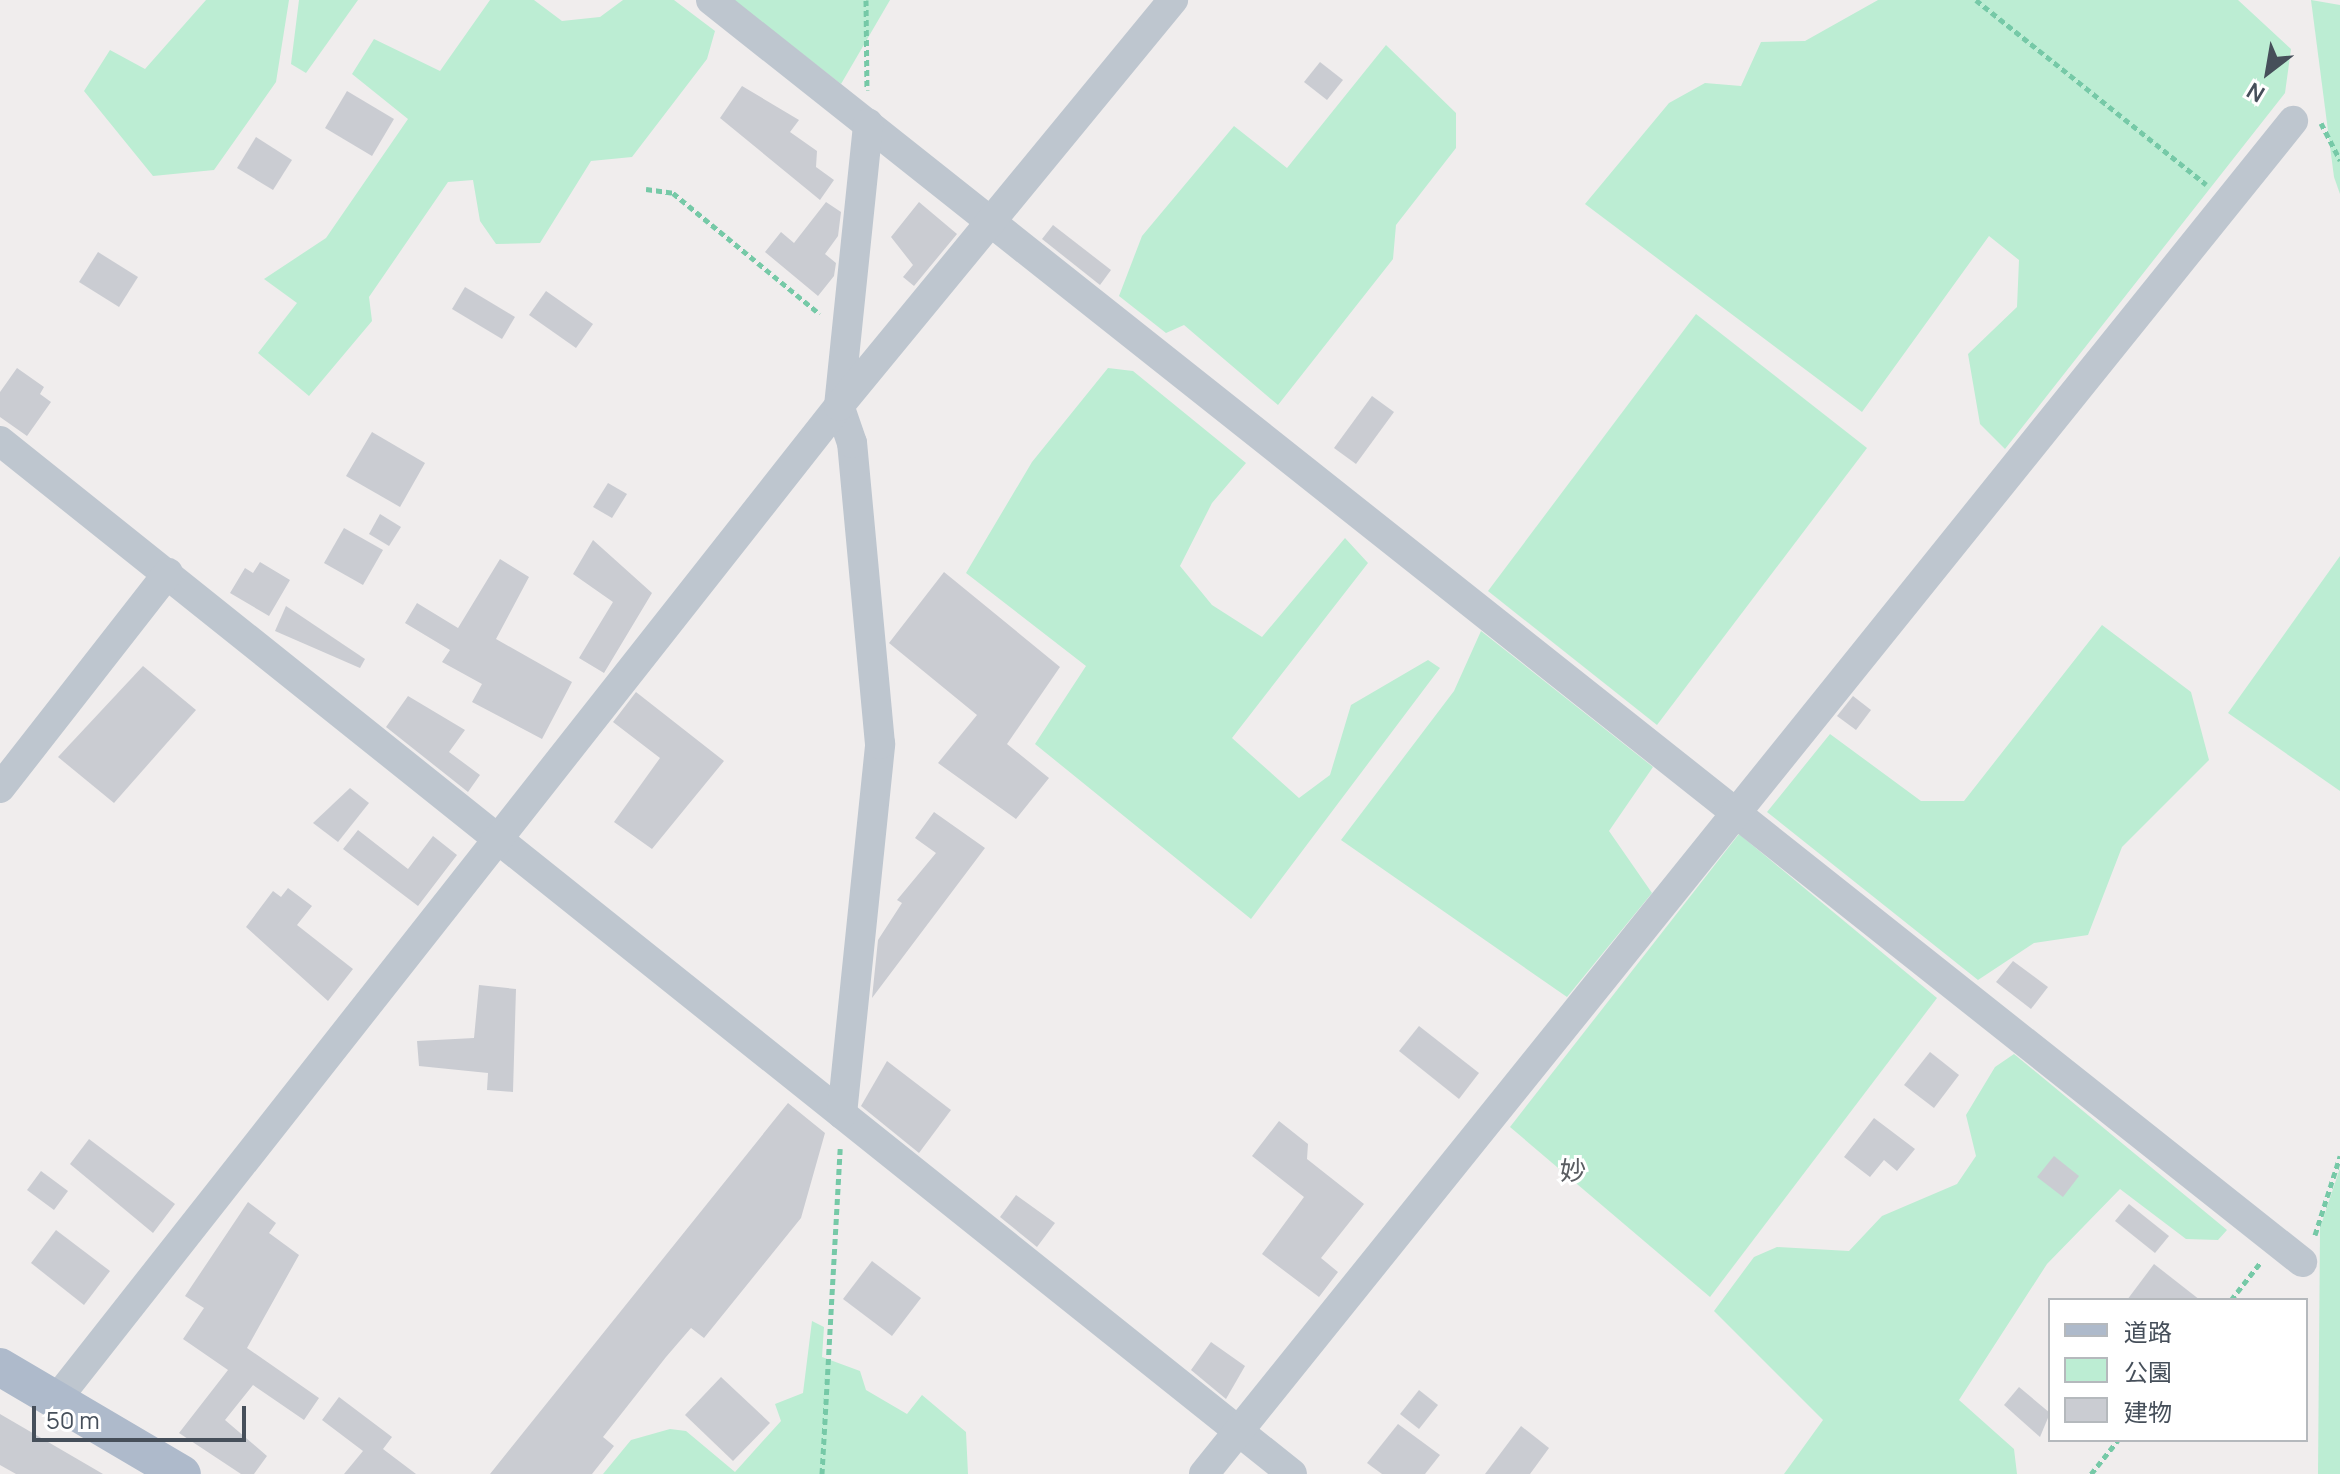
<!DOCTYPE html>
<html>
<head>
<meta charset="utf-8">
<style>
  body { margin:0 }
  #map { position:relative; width:2340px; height:1474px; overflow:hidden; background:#f0eded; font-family:Manrope,"Noto Sans JP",sans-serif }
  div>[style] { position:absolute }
  .green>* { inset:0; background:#bcedd3 }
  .building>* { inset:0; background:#caccd2 }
  .path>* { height:5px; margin-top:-2.5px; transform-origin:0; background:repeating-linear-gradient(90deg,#76c9a7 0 6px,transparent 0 10px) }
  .minor>* { height:30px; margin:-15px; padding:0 15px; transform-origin:15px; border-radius:15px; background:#bec6cf }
  .major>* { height:38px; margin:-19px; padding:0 19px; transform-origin:19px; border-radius:19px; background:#aebacb }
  span { translate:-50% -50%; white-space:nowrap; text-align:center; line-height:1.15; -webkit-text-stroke:6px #fff; paint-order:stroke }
  .quarter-label { font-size:26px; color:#5a5d62 }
  .legend { position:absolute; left:2048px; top:1298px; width:260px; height:144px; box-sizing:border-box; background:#fff; border:2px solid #b5b9bd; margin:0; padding:10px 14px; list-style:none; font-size:24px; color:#464f5a }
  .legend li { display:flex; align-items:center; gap:16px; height:40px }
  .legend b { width:40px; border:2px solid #b5b9bd }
  .north { position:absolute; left:2228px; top:32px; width:80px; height:80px; -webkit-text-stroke:6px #fff; paint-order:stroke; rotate:211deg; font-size:22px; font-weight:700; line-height:32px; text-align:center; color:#464f5a }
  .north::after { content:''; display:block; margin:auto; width:28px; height:36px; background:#464f5a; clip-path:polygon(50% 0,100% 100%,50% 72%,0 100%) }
  .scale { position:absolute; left:32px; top:1406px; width:214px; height:36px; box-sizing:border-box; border:4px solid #464f5a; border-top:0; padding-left:10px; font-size:24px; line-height:28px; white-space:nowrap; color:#464f5a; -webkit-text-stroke:6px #fff; paint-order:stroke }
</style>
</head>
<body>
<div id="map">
  <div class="green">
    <div style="clip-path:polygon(206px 0,289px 0,276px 82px,214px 170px,153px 176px,84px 91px,110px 50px,145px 69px)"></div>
    <div style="clip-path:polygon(299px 0,358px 0,306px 73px,291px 64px)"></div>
    <div style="clip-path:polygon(490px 0,534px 0,562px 21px,600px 17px,623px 0,674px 0,715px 31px,707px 59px,632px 157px,591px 161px,540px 243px,496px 244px,480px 221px,473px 180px,448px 182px,369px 297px,372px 321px,309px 396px,258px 353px,297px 303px,264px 279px,326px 238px,408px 119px,352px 74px,374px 39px,440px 71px)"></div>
    <div style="clip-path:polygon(733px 0,890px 0,841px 84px)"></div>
    <div style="clip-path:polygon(1878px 0,2238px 0,2291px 49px,2285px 93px,2005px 449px,1980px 424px,1968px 354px,2017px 307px,2019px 260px,1989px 236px,1862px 412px,1585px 204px,1669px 103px,1705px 83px,1741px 86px,1761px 42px,1805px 41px)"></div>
    <div style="clip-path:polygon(2311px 0,2340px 5px,2340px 194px,2334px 177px)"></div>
    <div style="clip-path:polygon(1386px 45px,1456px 113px,1456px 148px,1396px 225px,1393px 259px,1278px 405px,1184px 325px,1166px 333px,1119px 296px,1142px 236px,1234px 126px,1287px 168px)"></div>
    <div style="clip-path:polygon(1696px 314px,1867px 448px,1657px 725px,1488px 591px)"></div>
    <div style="clip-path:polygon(1108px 368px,1133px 371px,1246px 463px,1212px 503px,1180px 566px,1212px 605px,1262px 637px,1345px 538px,1368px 563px,1232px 738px,1299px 798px,1330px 775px,1351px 705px,1428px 660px,1440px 668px,1251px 919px,1035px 744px,1086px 666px,966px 573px,1032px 462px)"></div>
    <div style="clip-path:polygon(2340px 556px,2340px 791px,2228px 713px)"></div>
    <div style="clip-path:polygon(2102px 625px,2191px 692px,2209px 760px,2122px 847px,2088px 935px,2034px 943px,1978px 980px,1767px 812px,1830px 734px,1921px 801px,1964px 801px)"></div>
    <div style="clip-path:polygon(1481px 631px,1653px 767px,1609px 831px,1652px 893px,1567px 997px,1341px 840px,1454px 691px)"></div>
    <div style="clip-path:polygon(1739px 834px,1937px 998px,1710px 1297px,1510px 1127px)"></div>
    <div style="clip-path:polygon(2014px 1054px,2227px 1230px,2218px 1240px,2186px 1239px,2120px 1189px,2047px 1264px,1959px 1400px,2014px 1449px,2017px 1474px,1784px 1474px,1823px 1420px,1714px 1311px,1754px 1257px,1777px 1247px,1849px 1251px,1882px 1216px,1957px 1184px,1976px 1156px,1966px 1115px,1995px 1067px)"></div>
    <div style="clip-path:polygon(2340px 1168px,2340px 1474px,2318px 1474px,2320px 1228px)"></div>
    <div style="clip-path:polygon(812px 1321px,824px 1327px,822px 1357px,860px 1371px,866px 1390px,907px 1414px,922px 1395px,966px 1432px,968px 1474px,603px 1474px,631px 1440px,670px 1429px,686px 1431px,735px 1472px,781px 1421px,775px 1404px,803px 1393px)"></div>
  </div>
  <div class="building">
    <div style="clip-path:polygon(1320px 62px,1343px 80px,1327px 100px,1304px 82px)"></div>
    <div style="clip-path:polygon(742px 86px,799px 120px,790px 132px,817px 151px,816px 167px,834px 180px,820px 200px,720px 118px)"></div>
    <div style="clip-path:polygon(347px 91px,394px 119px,372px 156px,325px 128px)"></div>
    <div style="clip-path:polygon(256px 137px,292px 160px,273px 190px,237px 168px)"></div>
    <div style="clip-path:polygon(826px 202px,841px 212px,838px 236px,825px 254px,836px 263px,834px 276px,818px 296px,765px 252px,781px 232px,794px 243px)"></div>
    <div style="clip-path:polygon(919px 202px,957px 234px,914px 286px,903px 277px,913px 265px,891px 237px)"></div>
    <div style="clip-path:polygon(1053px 225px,1111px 270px,1100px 285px,1042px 239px)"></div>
    <div style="clip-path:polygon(98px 252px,138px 277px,119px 307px,79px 282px)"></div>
    <div style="clip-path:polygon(465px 287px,515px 317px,502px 339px,452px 309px)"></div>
    <div style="clip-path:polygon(546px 291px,593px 324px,576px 348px,529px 315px)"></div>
    <div style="clip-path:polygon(17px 368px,44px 387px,40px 394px,51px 402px,27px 436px,0 417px,0 392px)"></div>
    <div style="clip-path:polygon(1372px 396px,1394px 412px,1356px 464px,1334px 448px)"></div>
    <div style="clip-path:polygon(372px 432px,425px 463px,400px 507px,346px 476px)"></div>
    <div style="clip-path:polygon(608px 483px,627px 494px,612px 518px,593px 507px)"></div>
    <div style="clip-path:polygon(380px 514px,401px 527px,389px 546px,369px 534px)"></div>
    <div style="clip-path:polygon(344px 528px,383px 550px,363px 585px,324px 563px)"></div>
    <div style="clip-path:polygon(593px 540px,652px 593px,604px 673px,579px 658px,613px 602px,573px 574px)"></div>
    <div style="clip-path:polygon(500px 559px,529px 577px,496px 639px,572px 682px,542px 739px,472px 702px,482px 684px,442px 662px,450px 650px,405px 623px,417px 603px,458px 628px)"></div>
    <div style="clip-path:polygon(260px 562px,290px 580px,269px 616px,230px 593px,245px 568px,253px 573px)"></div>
    <div style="clip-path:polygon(944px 572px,1060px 667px,1007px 744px,1049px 778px,1016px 819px,938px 763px,977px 715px,889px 643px)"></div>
    <div style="clip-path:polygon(286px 606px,365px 659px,360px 668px,275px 631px)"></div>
    <div style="clip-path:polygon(143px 666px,196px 710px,114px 803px,58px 757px)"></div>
    <div style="clip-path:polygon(636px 692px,724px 761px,652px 849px,614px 822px,660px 758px,613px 722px)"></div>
    <div style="clip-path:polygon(408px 696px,465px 730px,449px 752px,480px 775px,468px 792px,386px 727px)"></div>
    <div style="clip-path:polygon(1853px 696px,1871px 710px,1856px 730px,1837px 716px)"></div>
    <div style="clip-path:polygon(350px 788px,369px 803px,338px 842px,313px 823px)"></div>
    <div style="clip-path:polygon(934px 812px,985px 848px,872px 998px,878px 940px,902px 903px,897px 900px,936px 853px,915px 838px)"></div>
    <div style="clip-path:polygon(358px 830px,408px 869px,433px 836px,457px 855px,418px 906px,343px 849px)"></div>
    <div style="clip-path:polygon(288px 888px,312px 906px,297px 925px,353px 969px,328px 1001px,246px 927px,273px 891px,281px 897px)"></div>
    <div style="clip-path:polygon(2013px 961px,2048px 987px,2031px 1009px,1996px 982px)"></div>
    <div style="clip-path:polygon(479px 985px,516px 989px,513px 1092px,487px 1090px,488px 1073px,419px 1066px,417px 1041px,474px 1038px)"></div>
    <div style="clip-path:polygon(1419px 1026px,1479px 1073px,1459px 1099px,1399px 1051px)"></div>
    <div style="clip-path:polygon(1930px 1052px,1959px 1075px,1934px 1108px,1904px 1085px)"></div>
    <div style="clip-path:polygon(887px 1061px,951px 1110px,919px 1153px,861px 1106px)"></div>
    <div style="clip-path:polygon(788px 1103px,825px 1133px,801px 1218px,704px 1338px,691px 1328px,666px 1357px,603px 1437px,614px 1446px,592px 1474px,490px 1474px)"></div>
    <div style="clip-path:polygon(1874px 1118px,1915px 1149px,1897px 1171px,1884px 1160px,1870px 1177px,1844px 1157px)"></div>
    <div style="clip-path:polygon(1279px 1121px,1308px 1144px,1307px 1159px,1364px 1204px,1321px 1258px,1338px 1272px,1319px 1297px,1262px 1254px,1304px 1197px,1252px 1156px)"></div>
    <div style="clip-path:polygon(89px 1139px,175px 1204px,153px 1233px,70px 1164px)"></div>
    <div style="clip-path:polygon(2054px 1156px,2079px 1176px,2063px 1197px,2037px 1177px)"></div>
    <div style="clip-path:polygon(41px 1171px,68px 1191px,54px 1210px,27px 1190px)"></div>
    <div style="clip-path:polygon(1016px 1195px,1055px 1223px,1037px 1247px,1000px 1217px)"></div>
    <div style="clip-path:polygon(248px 1202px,276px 1223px,269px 1233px,299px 1255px,247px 1348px,319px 1398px,304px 1420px,253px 1385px,225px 1420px,267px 1456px,254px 1474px,241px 1474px,179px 1433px,228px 1370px,183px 1339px,204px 1308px,185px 1296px)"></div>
    <div style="clip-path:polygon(2129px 1204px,2169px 1236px,2155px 1253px,2115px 1221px)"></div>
    <div style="clip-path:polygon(56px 1230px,110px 1271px,84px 1305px,31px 1263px)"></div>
    <div style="clip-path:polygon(872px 1261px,921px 1298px,892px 1336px,843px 1299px)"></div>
    <div style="clip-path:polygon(2154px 1264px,2200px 1300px,2127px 1300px)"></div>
    <div style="clip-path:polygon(1211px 1342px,1245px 1366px,1226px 1399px,1191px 1370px)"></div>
    <div style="clip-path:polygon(721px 1377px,770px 1423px,733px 1461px,685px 1415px)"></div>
    <div style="clip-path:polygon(2019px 1387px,2050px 1413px,2040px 1437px,2004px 1405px)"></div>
    <div style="clip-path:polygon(1419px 1390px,1438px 1405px,1419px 1429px,1400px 1414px)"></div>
    <div style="clip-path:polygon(339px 1397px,392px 1437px,383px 1449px,416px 1474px,344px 1474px,363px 1451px,322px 1420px)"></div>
    <div style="clip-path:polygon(0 1414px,103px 1474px,16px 1474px,0 1465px)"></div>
    <div style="clip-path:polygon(1398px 1424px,1440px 1455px,1425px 1474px,1382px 1474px,1367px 1463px)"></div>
    <div style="clip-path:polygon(1521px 1426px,1549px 1448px,1530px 1474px,1485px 1474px)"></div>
  </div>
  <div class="path">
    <div style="left:866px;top:0;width:90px;rotate:89.4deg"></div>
    <div style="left:1976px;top:0;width:295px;rotate:38.7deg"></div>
    <div style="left:2321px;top:123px;width:42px;rotate:62.8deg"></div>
    <div style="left:646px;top:189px;width:27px;rotate:8deg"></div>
    <div style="left:673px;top:193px;width:190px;rotate:39.5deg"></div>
    <div style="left:2315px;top:1235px;width:83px;rotate:-72.4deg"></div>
    <div style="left:2231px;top:1300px;width:47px;rotate:-51.9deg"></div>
    <div style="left:822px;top:1474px;width:326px;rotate:-86.8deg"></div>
    <div style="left:2091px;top:1474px;width:43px;rotate:-51.5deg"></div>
  </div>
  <div class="minor">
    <div style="left:711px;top:0;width:2031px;rotate:38.42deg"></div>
    <div style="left:0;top:441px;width:1654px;rotate:38.64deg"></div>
    <div style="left:0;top:788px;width:273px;rotate:-52deg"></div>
    <div style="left:842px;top:1114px;width:372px;rotate:-84.1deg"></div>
    <div style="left:880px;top:744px;width:302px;rotate:-95.3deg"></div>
    <div style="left:852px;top:443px;width:39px;rotate:-109deg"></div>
    <div style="left:839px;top:406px;width:284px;rotate:-84.1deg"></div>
    <div style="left:56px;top:1400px;width:1265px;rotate:-51.77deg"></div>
    <div style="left:839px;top:406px;width:526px;rotate:-50.56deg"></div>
    <div style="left:1204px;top:1474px;width:1737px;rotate:-51.17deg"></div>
  </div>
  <div class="major">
    <div style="left:0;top:1367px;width:211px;rotate:30.5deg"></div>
  </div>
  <div class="quarter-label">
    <span style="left:1573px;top:1171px">妙</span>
  </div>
  <ul class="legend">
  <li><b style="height:10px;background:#aebacb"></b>道路</li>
  <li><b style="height:22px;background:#bcedd3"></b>公園</li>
  <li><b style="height:22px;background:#caccd2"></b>建物</li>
  </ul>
  <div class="north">N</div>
  <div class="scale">50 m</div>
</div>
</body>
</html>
